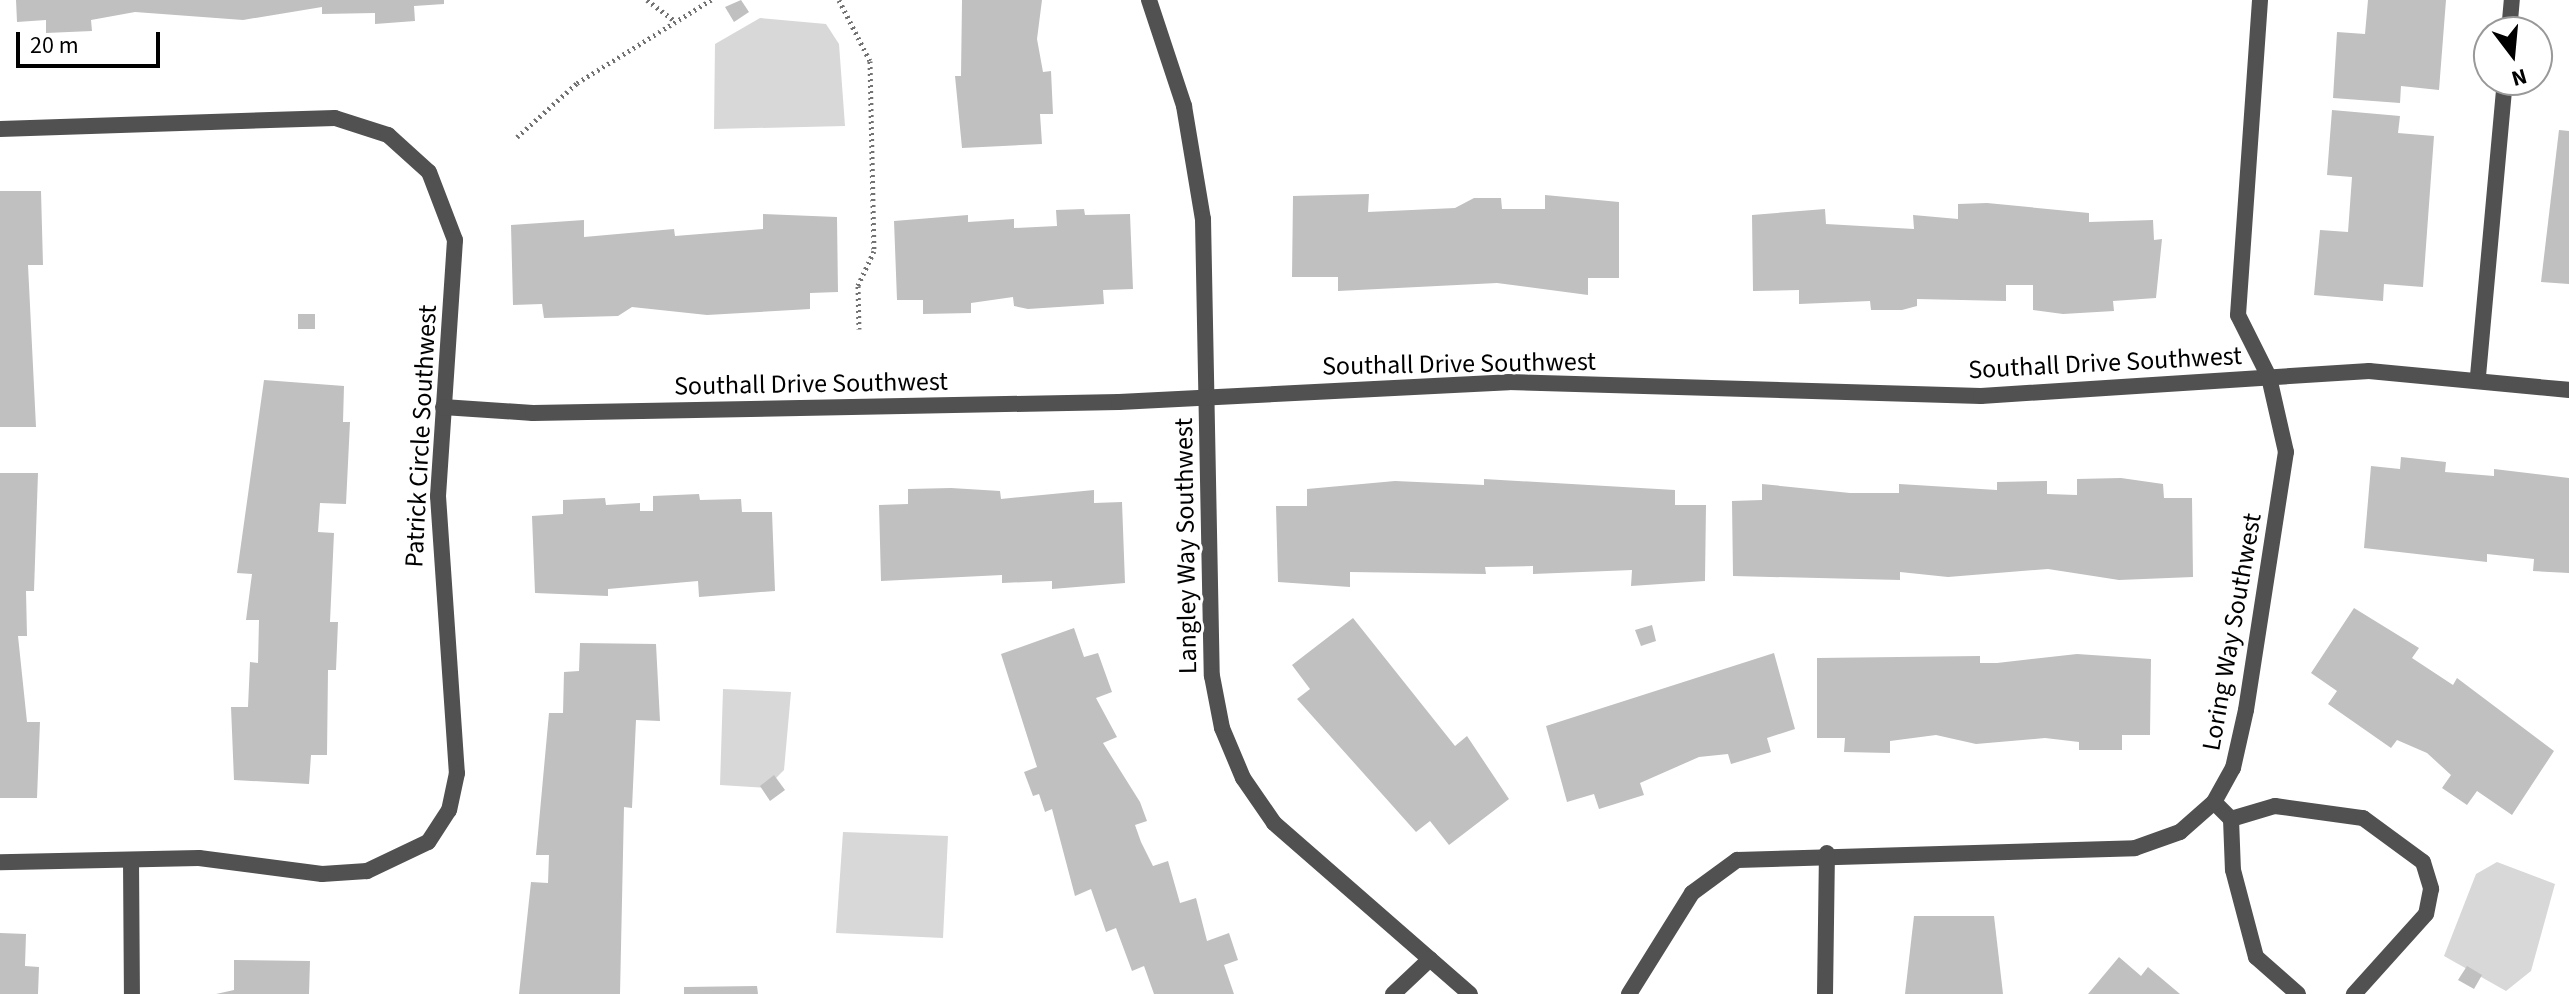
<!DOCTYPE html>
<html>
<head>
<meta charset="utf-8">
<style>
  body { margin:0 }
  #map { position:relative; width:2569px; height:994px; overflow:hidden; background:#fff; font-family:"Source Sans 3",sans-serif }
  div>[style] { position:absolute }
  .green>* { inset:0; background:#d8d8d8 }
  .building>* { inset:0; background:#c0c0c0 }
  .path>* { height:5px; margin-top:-2.5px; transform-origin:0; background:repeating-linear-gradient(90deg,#737373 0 2px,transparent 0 6px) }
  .minor>* { height:16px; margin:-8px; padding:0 8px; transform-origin:8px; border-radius:8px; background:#515151 }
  span { translate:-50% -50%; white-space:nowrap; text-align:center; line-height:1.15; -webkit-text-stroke:6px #fff; paint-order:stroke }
  .street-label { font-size:26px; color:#000 }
  .north { position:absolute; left:2473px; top:16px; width:80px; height:80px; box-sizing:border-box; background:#fff; border:2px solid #999; border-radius:50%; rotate:164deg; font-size:22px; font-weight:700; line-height:32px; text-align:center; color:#000 }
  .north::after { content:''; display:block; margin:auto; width:28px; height:36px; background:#000; clip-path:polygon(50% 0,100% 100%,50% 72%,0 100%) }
  .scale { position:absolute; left:16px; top:32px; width:144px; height:36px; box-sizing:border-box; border:4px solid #000; border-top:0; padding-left:10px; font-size:24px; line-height:28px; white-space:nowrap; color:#000; -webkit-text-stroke:6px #fff; paint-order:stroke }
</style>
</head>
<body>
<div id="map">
  <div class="green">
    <div style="clip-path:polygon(760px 18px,826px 24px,839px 44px,845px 126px,714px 129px,715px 44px)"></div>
    <div style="clip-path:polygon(723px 689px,791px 692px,784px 770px,766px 788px,720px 785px)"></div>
    <div style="clip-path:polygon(843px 832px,948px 836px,943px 938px,836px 933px)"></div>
    <div style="clip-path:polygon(2497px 862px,2555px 884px,2531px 971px,2506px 991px,2444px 956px,2476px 874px)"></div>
  </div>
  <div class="building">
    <div style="clip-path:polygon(16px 0,444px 0,444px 4px,414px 6px,415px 21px,375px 24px,375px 13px,322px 14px,322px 7px,243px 20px,135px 12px,91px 20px,92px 31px,46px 33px,46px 20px,17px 22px)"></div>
    <div style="clip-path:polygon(741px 0,749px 12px,734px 22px,725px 7px)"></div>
    <div style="clip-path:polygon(962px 0,1042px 0,1037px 39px,1043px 72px,1051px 71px,1053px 114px,1040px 114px,1042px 144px,962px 148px,955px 76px,961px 76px)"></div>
    <div style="clip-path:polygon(2368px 0,2446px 0,2439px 90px,2401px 86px,2400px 103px,2333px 98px,2337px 32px,2365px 34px)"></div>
    <div style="clip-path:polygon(2332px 110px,2400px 116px,2398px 133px,2434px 136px,2423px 287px,2384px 284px,2383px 301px,2314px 295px,2320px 230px,2348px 232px,2352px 177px,2327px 175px)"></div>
    <div style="clip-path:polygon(2559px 130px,2569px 131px,2569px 284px,2541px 282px)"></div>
    <div style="clip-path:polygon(0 191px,41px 191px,43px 265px,28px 265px,36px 427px,0 427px)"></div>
    <div style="clip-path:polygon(1369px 194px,1368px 212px,1455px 208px,1474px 198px,1501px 198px,1502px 209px,1545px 209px,1545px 195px,1619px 202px,1619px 278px,1588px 278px,1588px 295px,1497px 283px,1338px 291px,1338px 277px,1292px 277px,1293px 196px)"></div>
    <div style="clip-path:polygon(1987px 203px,2089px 213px,2089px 222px,2153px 220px,2154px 240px,2162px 239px,2156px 298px,2113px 301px,2114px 311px,2063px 314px,2033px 310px,2033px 285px,2006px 285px,2006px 301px,1917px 299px,1917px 306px,1902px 310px,1871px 310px,1870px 301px,1799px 304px,1799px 290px,1753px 291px,1752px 215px,1825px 209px,1826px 224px,1914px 229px,1913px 215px,1958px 219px,1958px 204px)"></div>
    <div style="clip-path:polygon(1084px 209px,1085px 215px,1130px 214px,1133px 289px,1103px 290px,1104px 304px,1028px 309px,1014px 306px,1013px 297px,971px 303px,971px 313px,923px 314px,923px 300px,897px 300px,894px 221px,968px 215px,968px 222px,1014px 219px,1014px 228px,1057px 226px,1056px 210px)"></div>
    <div style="clip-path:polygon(763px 214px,837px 217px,838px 292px,810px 293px,810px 309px,707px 315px,632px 307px,618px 316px,544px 318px,542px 304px,513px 305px,511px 225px,584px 220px,584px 237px,674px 229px,675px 236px,763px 229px)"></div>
    <div style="clip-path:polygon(298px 314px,315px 314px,315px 329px,298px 329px)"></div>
    <div style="clip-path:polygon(264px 380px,344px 386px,343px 422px,350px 422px,346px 504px,320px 503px,318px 532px,334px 533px,330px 622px,338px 622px,336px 670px,328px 670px,327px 755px,311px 755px,309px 784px,234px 780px,231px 707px,248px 707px,250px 662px,258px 663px,259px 620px,246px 620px,252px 574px,237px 573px)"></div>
    <div style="clip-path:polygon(2401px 457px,2446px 462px,2445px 472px,2494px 476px,2494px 469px,2569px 478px,2569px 573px,2533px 571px,2534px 559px,2487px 554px,2487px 562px,2364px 548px,2371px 466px,2400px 469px)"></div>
    <div style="clip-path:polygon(0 473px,38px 473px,34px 591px,26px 591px,27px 636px,18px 636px,27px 722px,40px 722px,37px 798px,0 798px)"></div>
    <div style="clip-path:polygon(2121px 478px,2163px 484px,2164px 498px,2192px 498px,2193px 577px,2119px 580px,2048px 569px,1948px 577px,1900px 572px,1900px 580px,1733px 576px,1732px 501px,1762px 500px,1762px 484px,1850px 493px,1899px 493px,1899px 484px,1997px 490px,1997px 482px,2047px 481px,2047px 494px,2077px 495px,2077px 479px)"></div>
    <div style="clip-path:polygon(1484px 479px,1675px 490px,1675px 505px,1706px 505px,1705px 581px,1631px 586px,1632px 570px,1533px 574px,1533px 566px,1485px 567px,1486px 574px,1350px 572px,1350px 587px,1278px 582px,1276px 506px,1307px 506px,1307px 489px,1395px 481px,1484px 485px)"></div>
    <div style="clip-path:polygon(951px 488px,1000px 491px,1001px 499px,1094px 490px,1094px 503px,1122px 502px,1125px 583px,1052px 589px,1052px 581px,1002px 583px,1002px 575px,881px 581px,879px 505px,908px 504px,908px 489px)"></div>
    <div style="clip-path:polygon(699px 494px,700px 500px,741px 499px,742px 512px,772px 512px,775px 591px,699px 597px,698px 581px,608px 589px,608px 596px,535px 593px,532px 516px,563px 514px,563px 500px,605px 498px,606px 505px,640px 503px,640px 511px,653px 511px,653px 496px)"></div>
    <div style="clip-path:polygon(2354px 608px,2419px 648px,2412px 658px,2453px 685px,2457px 678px,2554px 751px,2512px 815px,2477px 791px,2467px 805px,2442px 788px,2451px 775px,2427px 753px,2397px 740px,2391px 748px,2328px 704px,2337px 691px,2311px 673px)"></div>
    <div style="clip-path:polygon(1353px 618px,1455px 746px,1467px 736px,1509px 799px,1449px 845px,1430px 821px,1416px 832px,1297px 699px,1310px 689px,1292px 665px)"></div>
    <div style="clip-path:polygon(1652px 625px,1656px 641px,1641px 646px,1635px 630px)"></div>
    <div style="clip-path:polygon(1074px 628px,1084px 657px,1098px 653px,1112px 692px,1096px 698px,1117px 737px,1103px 743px,1140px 802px,1147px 821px,1135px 825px,1141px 842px,1153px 866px,1168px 861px,1180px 903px,1196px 898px,1207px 941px,1229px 933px,1238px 960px,1224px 965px,1234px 994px,1154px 994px,1144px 966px,1132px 971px,1116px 928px,1106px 932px,1091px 889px,1075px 896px,1052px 809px,1045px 812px,1039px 794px,1033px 796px,1024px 772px,1037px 767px,1001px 654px)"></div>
    <div style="clip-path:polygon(580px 643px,656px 644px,660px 721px,636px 720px,632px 808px,624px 807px,620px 994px,519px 994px,531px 882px,548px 883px,549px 855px,536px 855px,549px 713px,563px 713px,564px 672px,579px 671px)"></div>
    <div style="clip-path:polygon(1774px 653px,1795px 729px,1767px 738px,1771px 752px,1731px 764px,1728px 754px,1699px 757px,1640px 783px,1644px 795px,1599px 809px,1594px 794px,1567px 802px,1546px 726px)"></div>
    <div style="clip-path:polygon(2077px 654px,2151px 659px,2150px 735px,2122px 735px,2122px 750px,2079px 750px,2079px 742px,2045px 738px,1976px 744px,1936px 735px,1890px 741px,1890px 753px,1844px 752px,1845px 738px,1817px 738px,1817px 658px,1980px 656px,1980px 663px,1997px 663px)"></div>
    <div style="clip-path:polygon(774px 775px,785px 790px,770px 801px,760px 786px)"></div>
    <div style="clip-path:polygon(1914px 916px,1994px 916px,2003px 994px,1905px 994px)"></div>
    <div style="clip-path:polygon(0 933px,26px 934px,25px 966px,39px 967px,38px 994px,0 994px)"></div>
    <div style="clip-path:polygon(2119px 957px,2141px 976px,2148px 967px,2180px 994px,2088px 994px)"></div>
    <div style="clip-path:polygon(234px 960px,310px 961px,309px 994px,216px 994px,234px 990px)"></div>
    <div style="clip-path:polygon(2467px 966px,2482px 975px,2474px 989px,2458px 980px)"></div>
    <div style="clip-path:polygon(757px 986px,758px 994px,684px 994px,684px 987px)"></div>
  </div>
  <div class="path">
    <div style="left:647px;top:0;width:35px;rotate:37deg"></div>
    <div style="left:839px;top:0;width:68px;rotate:63.1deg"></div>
    <div style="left:870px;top:61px;width:190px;rotate:88.8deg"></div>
    <div style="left:874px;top:251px;width:38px;rotate:115deg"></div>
    <div style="left:858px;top:286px;width:43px;rotate:88.7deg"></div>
    <div style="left:517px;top:137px;width:81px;rotate:-42deg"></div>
    <div style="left:577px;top:83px;width:158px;rotate:-31.8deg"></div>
  </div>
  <div class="minor">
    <div style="left:1149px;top:0;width:112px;rotate:71.7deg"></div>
    <div style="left:1184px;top:106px;width:115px;rotate:80.5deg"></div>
    <div style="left:1203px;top:219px;width:457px;rotate:88.9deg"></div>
    <div style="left:1212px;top:676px;width:53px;rotate:79.1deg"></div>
    <div style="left:1222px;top:728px;width:54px;rotate:67.2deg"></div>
    <div style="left:1243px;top:778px;width:55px;rotate:55.4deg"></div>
    <div style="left:1274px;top:823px;width:260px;rotate:41.1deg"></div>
    <div style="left:2509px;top:32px;width:32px;rotate:-85deg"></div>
    <div style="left:0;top:129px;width:335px;rotate:-1.9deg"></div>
    <div style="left:335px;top:118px;width:56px;rotate:17.8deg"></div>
    <div style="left:388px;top:135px;width:55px;rotate:42.1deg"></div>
    <div style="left:429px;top:172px;width:73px;rotate:69.1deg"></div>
    <div style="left:455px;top:240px;width:257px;rotate:93.8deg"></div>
    <div style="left:438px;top:496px;width:278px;rotate:86.1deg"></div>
    <div style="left:457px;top:773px;width:38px;rotate:102deg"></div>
    <div style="left:449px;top:810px;width:38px;rotate:123deg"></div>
    <div style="left:428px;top:842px;width:68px;rotate:154.6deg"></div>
    <div style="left:367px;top:871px;width:45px;rotate:176.2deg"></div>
    <div style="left:322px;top:874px;width:124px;rotate:-172.6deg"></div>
    <div style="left:199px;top:858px;width:199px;rotate:178.8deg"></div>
    <div style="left:2478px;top:376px;width:297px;rotate:-84.8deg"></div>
    <div style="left:443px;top:407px;width:90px;rotate:3.8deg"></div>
    <div style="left:533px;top:413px;width:586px;rotate:-1.08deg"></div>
    <div style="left:1119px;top:402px;width:390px;rotate:-2.9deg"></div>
    <div style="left:1508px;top:382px;width:473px;rotate:1.7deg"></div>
    <div style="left:1981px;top:396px;width:389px;rotate:-3.7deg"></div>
    <div style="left:2369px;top:371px;width:201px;rotate:5.4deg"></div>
    <div style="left:2214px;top:802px;width:24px;rotate:45deg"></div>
    <div style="left:2231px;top:819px;width:51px;rotate:87.8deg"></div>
    <div style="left:2233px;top:870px;width:90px;rotate:75.2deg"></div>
    <div style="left:2256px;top:957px;width:56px;rotate:41.4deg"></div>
    <div style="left:2231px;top:819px;width:46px;rotate:-16.5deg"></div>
    <div style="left:2275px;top:806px;width:89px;rotate:7.8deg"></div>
    <div style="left:2363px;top:818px;width:74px;rotate:36.3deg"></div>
    <div style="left:2423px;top:862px;width:28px;rotate:73deg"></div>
    <div style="left:2431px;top:889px;width:25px;rotate:101deg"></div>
    <div style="left:2426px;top:914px;width:108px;rotate:132deg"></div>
    <div style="left:131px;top:860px;width:134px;rotate:89.6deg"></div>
    <div style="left:1393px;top:994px;width:51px;rotate:-43.4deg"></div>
    <div style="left:1629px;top:994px;width:119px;rotate:-58deg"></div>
    <div style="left:1692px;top:893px;width:56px;rotate:-36.3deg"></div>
    <div style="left:1737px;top:860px;width:398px;rotate:-1.7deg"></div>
    <div style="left:2135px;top:848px;width:48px;rotate:-19.6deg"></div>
    <div style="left:2180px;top:832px;width:45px;rotate:-41.4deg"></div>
    <div style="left:2214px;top:802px;width:39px;rotate:-61deg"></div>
    <div style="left:2233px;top:768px;width:59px;rotate:-77.4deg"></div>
    <div style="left:2246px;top:710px;width:261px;rotate:-81.2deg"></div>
    <div style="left:2286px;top:452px;width:77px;rotate:-102.8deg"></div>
    <div style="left:2269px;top:377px;width:69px;rotate:-116.6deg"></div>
    <div style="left:2238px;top:315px;width:316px;rotate:-86deg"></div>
    <div style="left:1825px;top:994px;width:141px;rotate:-89.2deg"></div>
  </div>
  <div class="street-label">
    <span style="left:2105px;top:363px;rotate:-3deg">Southall Drive Southwest</span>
    <span style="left:1459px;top:364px;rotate:-1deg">Southall Drive Southwest</span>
    <span style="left:811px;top:384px;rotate:-1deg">Southall Drive Southwest</span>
    <span style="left:421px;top:436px;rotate:-87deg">Patrick Circle Southwest</span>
    <span style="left:1186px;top:546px;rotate:-91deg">Langley Way Southwest</span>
    <span style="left:2232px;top:632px;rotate:-80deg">Loring Way Southwest</span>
  </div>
  <div class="north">N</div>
  <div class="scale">20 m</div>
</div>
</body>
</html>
